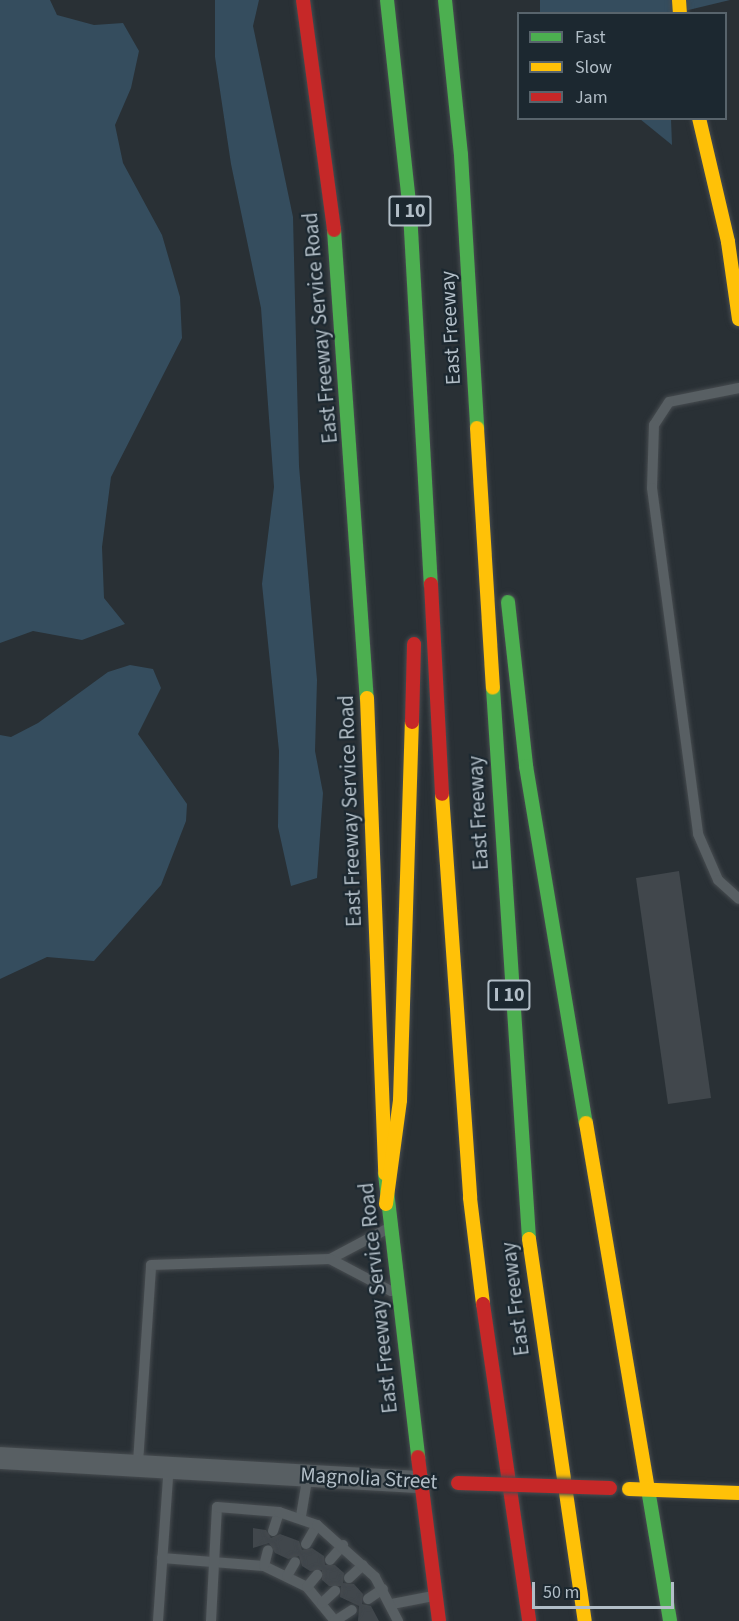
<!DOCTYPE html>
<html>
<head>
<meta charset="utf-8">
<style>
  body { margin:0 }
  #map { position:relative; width:739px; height:1621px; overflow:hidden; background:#293035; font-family:"Source Sans 3",sans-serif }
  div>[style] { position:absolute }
  .water>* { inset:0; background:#354d5e }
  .building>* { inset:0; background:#41474c }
  .roads { filter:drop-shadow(0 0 2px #474c50) drop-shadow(0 0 2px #474c50) }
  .lane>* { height:10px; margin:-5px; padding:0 5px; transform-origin:5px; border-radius:5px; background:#585f63 }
  .street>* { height:22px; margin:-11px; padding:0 11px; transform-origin:11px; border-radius:11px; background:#585f63 }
  .fast>* { height:14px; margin:-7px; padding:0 7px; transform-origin:7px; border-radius:7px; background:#4caf50 }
  .slow>* { height:14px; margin:-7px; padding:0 7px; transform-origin:7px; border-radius:7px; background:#ffc107 }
  .jam>* { height:14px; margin:-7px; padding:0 7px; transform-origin:7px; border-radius:7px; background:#c62828 }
  .bridges { filter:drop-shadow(0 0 2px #474c50) drop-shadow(0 0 2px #474c50) }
  .jam-bridge>* { height:14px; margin:-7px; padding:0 7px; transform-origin:7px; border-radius:7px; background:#c62828 }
  span { translate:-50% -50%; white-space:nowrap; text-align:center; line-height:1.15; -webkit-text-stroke:4.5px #1c2830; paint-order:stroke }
  .shield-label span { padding:2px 4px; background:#1c2830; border:2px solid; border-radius:4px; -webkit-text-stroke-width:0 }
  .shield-label { font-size:20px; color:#b2bec7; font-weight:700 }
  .street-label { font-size:21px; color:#b2bec7 }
  .legend { position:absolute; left:517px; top:12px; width:210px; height:108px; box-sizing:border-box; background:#1c2830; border:2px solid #58646c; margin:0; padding:8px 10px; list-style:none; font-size:18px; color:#b2bec7 }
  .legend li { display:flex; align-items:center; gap:12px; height:30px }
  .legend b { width:30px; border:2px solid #58646c }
  .scale { position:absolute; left:532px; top:1582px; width:142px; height:27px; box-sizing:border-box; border:3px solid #b2bec7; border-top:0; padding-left:8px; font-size:18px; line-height:21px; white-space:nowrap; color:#b2bec7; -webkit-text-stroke:4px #1c2830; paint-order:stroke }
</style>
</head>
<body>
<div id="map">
  <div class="water">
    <div style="clip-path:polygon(0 0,50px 0,57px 15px,94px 25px,123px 23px,139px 51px,131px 88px,115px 125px,123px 163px,162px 235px,180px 297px,182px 338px,111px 477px,102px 547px,104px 598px,125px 624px,82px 640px,33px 631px,0 643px)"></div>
    <div style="clip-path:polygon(215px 0,259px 0,253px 26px,293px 217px,299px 466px,317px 680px,315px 751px,323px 793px,317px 878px,291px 886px,278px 827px,279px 751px,262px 584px,274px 487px,261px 308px,231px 164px,215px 57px)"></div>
    <div style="clip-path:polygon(540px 0,730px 0,676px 13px,540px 14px)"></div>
    <div style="clip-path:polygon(640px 119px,671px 119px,672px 145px)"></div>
    <div style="clip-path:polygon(130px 665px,153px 669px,161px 688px,138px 734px,187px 804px,186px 821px,161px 885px,94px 961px,47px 957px,0 979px,0 735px,11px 737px,38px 723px,108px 672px)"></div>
  </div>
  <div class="building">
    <div style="clip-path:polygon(679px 871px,711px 1098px,668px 1104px,636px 878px)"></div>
    <div style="clip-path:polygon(253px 1528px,266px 1530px,271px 1538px,280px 1534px,299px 1541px,302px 1550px,312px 1548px,324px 1556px,325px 1565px,335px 1565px,344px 1573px,343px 1583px,354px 1584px,363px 1594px,362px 1604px,371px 1606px,379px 1621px,358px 1621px,359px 1606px,340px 1597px,341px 1586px,329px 1586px,322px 1580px,322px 1570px,310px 1571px,302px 1566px,299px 1556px,288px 1559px,275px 1553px,269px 1543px,253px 1548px)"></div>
  </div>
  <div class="roads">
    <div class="lane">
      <div style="left:739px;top:388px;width:71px;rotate:168.7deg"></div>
      <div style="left:669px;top:402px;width:27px;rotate:123deg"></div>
      <div style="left:654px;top:425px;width:63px;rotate:91.8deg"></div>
      <div style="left:652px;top:488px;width:349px;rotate:82.4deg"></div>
      <div style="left:698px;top:834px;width:50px;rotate:66.5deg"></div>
      <div style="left:718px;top:880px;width:28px;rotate:42deg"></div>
      <div style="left:330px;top:1259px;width:62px;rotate:-27.8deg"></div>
      <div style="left:138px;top:1463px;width:198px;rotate:-86.2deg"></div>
      <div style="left:151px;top:1265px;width:179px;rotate:-1.9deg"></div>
      <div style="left:330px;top:1259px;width:69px;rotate:27.7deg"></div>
      <div style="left:301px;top:1516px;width:43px;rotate:-80.5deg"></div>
      <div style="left:273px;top:1531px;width:20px;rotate:-72deg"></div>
      <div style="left:306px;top:1544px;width:22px;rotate:-60deg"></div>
      <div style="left:162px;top:1558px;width:102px;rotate:4.5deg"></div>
      <div style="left:264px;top:1566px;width:48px;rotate:26deg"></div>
      <div style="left:307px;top:1587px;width:44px;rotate:50.5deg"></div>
      <div style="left:335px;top:1621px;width:20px;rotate:-33deg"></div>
      <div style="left:330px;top:1560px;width:20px;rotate:-49deg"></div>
      <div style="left:264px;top:1566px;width:16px;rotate:-76deg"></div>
      <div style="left:287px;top:1576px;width:16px;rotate:-60deg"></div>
      <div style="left:349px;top:1578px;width:19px;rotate:-43deg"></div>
      <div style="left:307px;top:1587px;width:16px;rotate:-50deg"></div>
      <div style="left:368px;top:1599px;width:18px;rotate:-34deg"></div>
      <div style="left:322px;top:1603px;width:18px;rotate:-43deg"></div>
      <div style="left:392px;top:1604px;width:42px;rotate:-11deg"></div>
      <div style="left:158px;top:1621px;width:156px;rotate:-86deg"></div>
      <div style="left:211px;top:1621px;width:114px;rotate:-87deg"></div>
      <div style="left:217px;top:1507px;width:62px;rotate:4.6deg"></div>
      <div style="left:279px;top:1512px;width:40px;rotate:18.9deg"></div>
      <div style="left:317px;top:1525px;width:78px;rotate:41.9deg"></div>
      <div style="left:375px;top:1577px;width:50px;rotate:62.4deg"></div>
    </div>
    <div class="street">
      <div style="left:0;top:1458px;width:420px;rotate:3.3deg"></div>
    </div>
    <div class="fast">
      <div style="left:387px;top:0;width:213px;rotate:83.8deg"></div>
      <div style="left:410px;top:212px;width:373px;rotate:86.8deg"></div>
      <div style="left:445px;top:0;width:156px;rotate:84.1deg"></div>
      <div style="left:461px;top:155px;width:273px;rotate:86.6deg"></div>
      <div style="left:334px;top:230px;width:469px;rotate:86deg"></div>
      <div style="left:508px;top:602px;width:165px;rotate:83.7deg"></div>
      <div style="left:526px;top:766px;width:362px;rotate:80.5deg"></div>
      <div style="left:493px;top:688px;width:552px;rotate:86.26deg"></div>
      <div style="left:385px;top:1174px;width:285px;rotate:83.3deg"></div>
      <div style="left:648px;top:1489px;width:134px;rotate:80.5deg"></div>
    </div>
    <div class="slow">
      <div style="left:679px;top:0;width:14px;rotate:86deg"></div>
      <div style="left:699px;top:118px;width:127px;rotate:76.8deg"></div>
      <div style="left:728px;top:242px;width:78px;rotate:81.9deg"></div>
      <div style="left:477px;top:428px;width:260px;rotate:86.5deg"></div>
      <div style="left:367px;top:698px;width:476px;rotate:87.8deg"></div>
      <div style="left:442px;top:794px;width:405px;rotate:86deg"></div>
      <div style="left:470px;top:1198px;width:107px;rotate:83deg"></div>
      <div style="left:586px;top:1123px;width:371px;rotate:80.4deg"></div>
      <div style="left:386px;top:1204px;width:105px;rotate:-82.3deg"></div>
      <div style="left:400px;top:1100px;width:378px;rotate:-88.2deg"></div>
      <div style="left:529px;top:1239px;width:386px;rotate:81.7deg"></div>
      <div style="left:629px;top:1489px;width:110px;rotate:2.1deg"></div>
    </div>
    <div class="jam">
      <div style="left:303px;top:0;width:232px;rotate:82.3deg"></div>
      <div style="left:431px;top:584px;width:210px;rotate:87deg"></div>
      <div style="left:412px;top:722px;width:78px;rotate:-88.5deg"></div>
      <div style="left:483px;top:1304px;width:320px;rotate:81.7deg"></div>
      <div style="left:418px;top:1457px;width:165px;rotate:82.7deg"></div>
    </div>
  </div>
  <div class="bridges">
    <div class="jam-bridge">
      <div style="left:458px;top:1483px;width:152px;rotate:1.9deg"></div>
    </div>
  </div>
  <div class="shield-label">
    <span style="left:410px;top:211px">I 10</span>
    <span style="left:509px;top:995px">I 10</span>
  </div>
  <div class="street-label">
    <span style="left:320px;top:328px;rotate:-95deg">East Freeway Service Road</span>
    <span style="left:450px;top:328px;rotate:-93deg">East Freeway</span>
    <span style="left:350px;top:811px;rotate:-92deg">East Freeway Service Road</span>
    <span style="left:478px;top:813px;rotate:-93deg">East Freeway</span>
    <span style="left:378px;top:1298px;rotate:-96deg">East Freeway Service Road</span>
    <span style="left:515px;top:1299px;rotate:-97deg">East Freeway</span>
    <span style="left:369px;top:1478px;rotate:3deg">Magnolia Street</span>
  </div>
  <ul class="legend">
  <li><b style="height:8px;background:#4caf50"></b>Fast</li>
  <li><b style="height:8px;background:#ffc107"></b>Slow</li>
  <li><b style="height:8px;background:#c62828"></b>Jam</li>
  </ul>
  <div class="scale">50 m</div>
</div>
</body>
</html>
